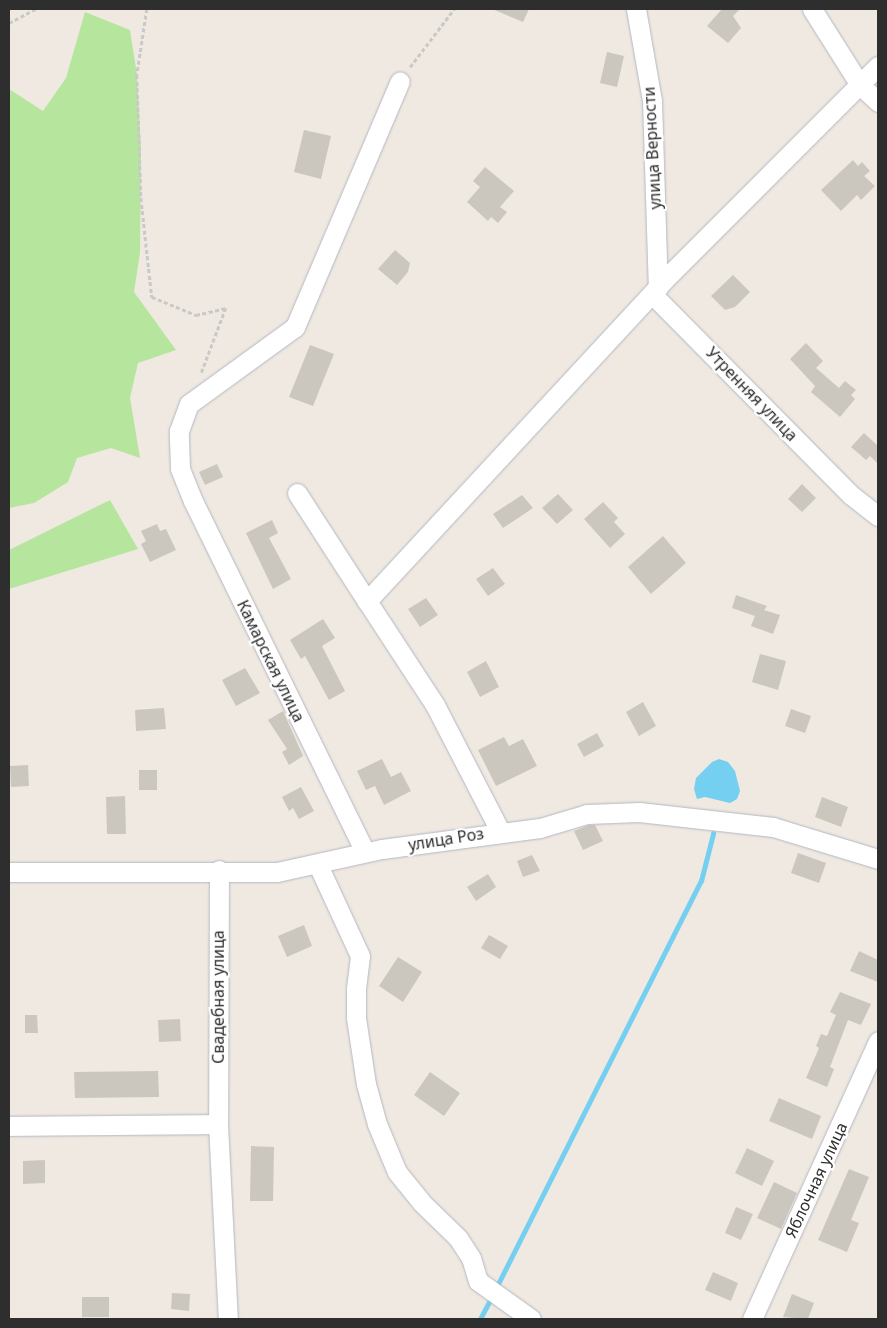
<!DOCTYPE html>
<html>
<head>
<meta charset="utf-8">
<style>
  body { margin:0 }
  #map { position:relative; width:887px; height:1328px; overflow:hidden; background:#efe9e1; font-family:"Noto Sans",sans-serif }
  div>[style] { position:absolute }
  .green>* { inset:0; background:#b6e59e }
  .water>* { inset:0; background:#75cff0 }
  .stream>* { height:4.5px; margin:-2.25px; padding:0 2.25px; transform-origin:2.25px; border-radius:2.25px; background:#75cff0 }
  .building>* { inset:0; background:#cbc7bf }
  .path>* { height:2.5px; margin-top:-1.25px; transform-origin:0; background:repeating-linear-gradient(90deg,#c9c9c9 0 4px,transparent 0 6.5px) }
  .roads { filter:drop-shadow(0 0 1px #b4b7c1) drop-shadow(0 0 1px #b4b7c1) }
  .minor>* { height:19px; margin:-9.5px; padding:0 9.5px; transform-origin:9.5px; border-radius:9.5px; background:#fff }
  span { translate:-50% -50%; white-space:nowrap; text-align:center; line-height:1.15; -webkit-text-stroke:4.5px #fff; paint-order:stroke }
  .street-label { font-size:16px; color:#2e2e2e }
  .frame { position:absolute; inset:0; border:10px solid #2e2e2e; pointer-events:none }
</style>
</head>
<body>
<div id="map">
  <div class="green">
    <div style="clip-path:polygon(85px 12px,130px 30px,137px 75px,141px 148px,140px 253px,134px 292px,176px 350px,138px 363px,130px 398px,140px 458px,111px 448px,77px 458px,68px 482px,34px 503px,9px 508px,9px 89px,43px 111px,66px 78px)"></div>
    <div style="clip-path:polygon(110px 500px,138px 549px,9px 589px,9px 550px)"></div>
  </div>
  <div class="water">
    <div style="clip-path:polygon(719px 759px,728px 762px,735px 771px,740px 791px,737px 799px,730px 803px,705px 797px,697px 799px,694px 789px,696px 778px,712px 762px)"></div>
  </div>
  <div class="stream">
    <div style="left:496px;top:1288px;width:456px;rotate:-63.3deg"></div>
    <div style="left:701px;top:881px;width:49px;rotate:-75.7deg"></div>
    <div style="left:480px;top:1319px;width:24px;rotate:-62deg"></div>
  </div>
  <div class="building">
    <div style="clip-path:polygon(492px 9px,529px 9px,523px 22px)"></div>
    <div style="clip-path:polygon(722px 9px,740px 9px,733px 16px,741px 28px,728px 43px,707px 26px)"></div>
    <div style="clip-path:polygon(607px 52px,624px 56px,617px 87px,600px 83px)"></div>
    <div style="clip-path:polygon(304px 130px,331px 136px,321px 179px,294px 172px)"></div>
    <div style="clip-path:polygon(853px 160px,858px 166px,862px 162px,870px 171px,864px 176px,875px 186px,861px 200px,857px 195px,841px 211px,821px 190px)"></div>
    <div style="clip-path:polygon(485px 167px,514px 191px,500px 207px,507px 212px,498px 223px,491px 217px,488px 221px,467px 202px,480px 187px,473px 181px)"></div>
    <div style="clip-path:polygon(395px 250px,410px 263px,408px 272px,397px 285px,378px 269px)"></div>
    <div style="clip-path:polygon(733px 275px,750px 292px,735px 307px,725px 310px,711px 296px)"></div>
    <div style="clip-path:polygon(806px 343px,823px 361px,816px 368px,839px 388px,845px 381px,856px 390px,851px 395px,855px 399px,840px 417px,811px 392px,815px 386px,790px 359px)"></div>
    <div style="clip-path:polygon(310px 345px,334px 354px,313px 406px,289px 397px)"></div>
    <div style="clip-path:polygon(864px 433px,878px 446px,878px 464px,870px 456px,866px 460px,851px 447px)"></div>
    <div style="clip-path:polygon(217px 464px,223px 477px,205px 485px,199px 472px)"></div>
    <div style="clip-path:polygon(802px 484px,816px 498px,802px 512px,788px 499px)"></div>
    <div style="clip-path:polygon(558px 494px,573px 510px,557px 524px,542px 508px)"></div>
    <div style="clip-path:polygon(522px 495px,533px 508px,503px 528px,493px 514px)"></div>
    <div style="clip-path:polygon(603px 502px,618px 518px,614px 522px,625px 534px,610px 548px,584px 519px)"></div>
    <div style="clip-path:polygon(272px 520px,278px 533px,269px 538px,291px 579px,273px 589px,246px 533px)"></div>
    <div style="clip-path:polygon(157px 524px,160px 531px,166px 529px,176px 550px,150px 562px,141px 544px,146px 541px,141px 531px)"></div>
    <div style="clip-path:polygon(663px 536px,686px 563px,651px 594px,628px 567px)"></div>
    <div style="clip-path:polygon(493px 568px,505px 584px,488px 596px,476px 579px)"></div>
    <div style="clip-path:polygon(736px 595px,767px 606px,764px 610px,780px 615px,773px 634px,751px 626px,755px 616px,732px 608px)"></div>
    <div style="clip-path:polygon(426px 598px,438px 615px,420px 627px,408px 609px)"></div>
    <div style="clip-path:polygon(323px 619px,335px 638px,322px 646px,345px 691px,329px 700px,305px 656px,301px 659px,290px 640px)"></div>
    <div style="clip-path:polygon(760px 654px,786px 661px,778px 690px,752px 682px)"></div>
    <div style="clip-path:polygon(486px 661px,499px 687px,480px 697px,467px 672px)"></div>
    <div style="clip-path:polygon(245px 668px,260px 693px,236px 706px,222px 680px)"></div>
    <div style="clip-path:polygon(643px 702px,656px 726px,639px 736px,626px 712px)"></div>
    <div style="clip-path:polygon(164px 708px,166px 729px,136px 731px,135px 710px)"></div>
    <div style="clip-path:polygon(791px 709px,811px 716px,805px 733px,785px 726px)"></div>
    <div style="clip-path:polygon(283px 711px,303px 756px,289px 765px,282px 752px,287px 749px,268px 720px)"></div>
    <div style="clip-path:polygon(597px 733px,604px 746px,584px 757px,577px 744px)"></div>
    <div style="clip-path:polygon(504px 737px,509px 746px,523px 739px,537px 766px,496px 786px,478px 750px)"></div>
    <div style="clip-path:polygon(382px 759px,391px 777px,401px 772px,411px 791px,384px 805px,375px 786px,366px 790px,357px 771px)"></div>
    <div style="clip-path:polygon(28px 765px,29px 786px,11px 787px,10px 766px)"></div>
    <div style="clip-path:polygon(139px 770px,157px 770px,157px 790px,139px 790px)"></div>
    <div style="clip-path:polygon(301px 787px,314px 811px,299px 819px,293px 808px,289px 811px,282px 797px)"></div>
    <div style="clip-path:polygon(125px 796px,126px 834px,107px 834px,106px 797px)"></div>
    <div style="clip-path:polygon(822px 797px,848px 807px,841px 827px,815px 817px)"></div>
    <div style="clip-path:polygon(589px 825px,595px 825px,603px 841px,583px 850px,574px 831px)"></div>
    <div style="clip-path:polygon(798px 853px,826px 863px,819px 883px,791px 873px)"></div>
    <div style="clip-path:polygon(532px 855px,540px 871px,523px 877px,517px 861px)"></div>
    <div style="clip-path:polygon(488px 874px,496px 887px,476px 901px,467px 887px)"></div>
    <div style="clip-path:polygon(304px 925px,312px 946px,287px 957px,278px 936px)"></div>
    <div style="clip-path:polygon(489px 935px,508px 946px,500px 959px,481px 948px)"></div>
    <div style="clip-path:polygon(859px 951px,878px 960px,878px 982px,850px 971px)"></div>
    <div style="clip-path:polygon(398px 957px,422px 972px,403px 1002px,379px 986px)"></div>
    <div style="clip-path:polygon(840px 992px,871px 1004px,861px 1025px,848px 1020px,830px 1067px,834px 1069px,827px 1087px,806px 1078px,819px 1048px,816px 1046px,821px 1034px,827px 1036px,836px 1015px,830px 1012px)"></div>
    <div style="clip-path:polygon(25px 1015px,37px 1015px,38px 1033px,25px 1033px)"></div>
    <div style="clip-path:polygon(180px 1019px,181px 1041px,159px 1042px,158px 1020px)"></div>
    <div style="clip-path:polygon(158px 1071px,159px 1097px,75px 1098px,74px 1072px)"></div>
    <div style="clip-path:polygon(430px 1072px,460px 1093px,444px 1116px,414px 1095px)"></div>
    <div style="clip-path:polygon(779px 1098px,821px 1116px,812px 1139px,769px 1121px)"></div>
    <div style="clip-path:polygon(251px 1146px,274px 1147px,273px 1201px,250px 1201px)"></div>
    <div style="clip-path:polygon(747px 1148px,774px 1161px,762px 1186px,735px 1173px)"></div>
    <div style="clip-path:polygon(45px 1160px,45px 1183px,23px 1184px,23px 1161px)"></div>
    <div style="clip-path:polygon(849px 1169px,869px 1177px,851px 1220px,859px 1223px,847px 1252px,818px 1240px)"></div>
    <div style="clip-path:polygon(774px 1182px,797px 1193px,781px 1229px,757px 1218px)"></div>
    <div style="clip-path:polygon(736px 1207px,753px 1214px,741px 1240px,725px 1233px)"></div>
    <div style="clip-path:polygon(713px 1272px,738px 1283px,731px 1301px,705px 1290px)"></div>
    <div style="clip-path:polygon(172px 1293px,190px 1294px,189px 1311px,171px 1309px)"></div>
    <div style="clip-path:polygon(792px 1294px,814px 1303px,808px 1319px,783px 1317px)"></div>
    <div style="clip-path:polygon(82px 1297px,109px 1297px,109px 1317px,82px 1317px)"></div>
  </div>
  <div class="path">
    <div style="left:147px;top:9px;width:67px;rotate:98.6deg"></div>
    <div style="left:137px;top:75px;width:123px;rotate:88.1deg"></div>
    <div style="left:141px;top:198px;width:100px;rotate:83.7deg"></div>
    <div style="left:152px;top:297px;width:48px;rotate:22.2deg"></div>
    <div style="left:196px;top:315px;width:31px;rotate:-13deg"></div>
    <div style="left:226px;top:308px;width:71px;rotate:110.7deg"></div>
    <div style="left:9px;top:23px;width:30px;rotate:-28deg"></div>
    <div style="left:410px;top:67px;width:73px;rotate:-52.8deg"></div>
  </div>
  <div class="roads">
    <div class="minor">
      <div style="left:636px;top:9px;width:93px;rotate:80.1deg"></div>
      <div style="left:652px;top:101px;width:187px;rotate:88.2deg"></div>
      <div style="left:812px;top:9px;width:90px;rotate:57.7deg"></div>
      <div style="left:860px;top:85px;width:25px;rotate:43deg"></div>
      <div style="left:653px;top:295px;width:281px;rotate:45.3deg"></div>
      <div style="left:851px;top:495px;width:34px;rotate:38deg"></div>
      <div style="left:297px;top:493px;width:129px;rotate:57.1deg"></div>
      <div style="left:500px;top:831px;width:142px;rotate:-117.3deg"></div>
      <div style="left:435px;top:705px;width:124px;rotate:-123.2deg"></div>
      <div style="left:367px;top:601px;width:437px;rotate:-47.2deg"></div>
      <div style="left:664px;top:280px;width:303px;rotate:-45deg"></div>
      <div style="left:365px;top:852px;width:391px;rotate:-116.1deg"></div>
      <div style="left:193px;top:501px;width:35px;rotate:-112deg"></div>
      <div style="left:180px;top:468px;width:37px;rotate:-92deg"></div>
      <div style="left:179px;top:431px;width:29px;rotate:-70deg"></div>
      <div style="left:189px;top:404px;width:131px;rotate:-36deg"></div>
      <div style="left:295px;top:327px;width:267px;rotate:-66.9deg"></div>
      <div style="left:318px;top:865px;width:100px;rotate:65.2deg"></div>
      <div style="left:360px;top:956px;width:33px;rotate:97deg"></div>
      <div style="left:356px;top:989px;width:29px;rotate:90deg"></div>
      <div style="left:356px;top:1018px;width:67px;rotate:81.4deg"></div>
      <div style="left:366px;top:1084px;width:41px;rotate:74.6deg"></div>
      <div style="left:377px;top:1124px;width:52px;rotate:67.4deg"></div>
      <div style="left:397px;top:1172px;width:38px;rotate:51deg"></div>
      <div style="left:421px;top:1202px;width:52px;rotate:44.2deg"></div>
      <div style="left:458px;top:1238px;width:24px;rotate:57deg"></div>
      <div style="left:471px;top:1258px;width:24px;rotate:73deg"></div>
      <div style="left:478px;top:1281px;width:65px;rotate:35.6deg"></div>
      <div style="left:219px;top:870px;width:254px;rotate:90.2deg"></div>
      <div style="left:218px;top:1124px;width:195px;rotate:87.1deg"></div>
      <div style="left:9px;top:872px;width:268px"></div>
      <div style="left:277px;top:872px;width:107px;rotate:-12.4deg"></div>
      <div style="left:382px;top:849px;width:159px;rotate:-7.6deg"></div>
      <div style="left:540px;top:828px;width:49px;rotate:-16.6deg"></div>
      <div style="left:587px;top:814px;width:52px;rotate:-2.2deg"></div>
      <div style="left:639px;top:812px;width:135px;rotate:6.4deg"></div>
      <div style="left:773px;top:827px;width:110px;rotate:16.9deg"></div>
      <div style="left:9px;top:1126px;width:209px;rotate:-0.5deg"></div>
      <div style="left:752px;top:1319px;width:305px;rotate:-65.6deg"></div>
    </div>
  </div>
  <div class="street-label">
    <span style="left:652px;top:148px;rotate:-93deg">улица Верности</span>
    <span style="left:752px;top:394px;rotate:46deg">Утренняя улица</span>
    <span style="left:271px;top:661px;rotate:64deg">Камарская улица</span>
    <span style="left:446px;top:839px;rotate:-9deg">улица Роз</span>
    <span style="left:218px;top:997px;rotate:-90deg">Свадебная улица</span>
    <span style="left:816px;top:1180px;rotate:-65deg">Яблочная улица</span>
  </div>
  <div class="frame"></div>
</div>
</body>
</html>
